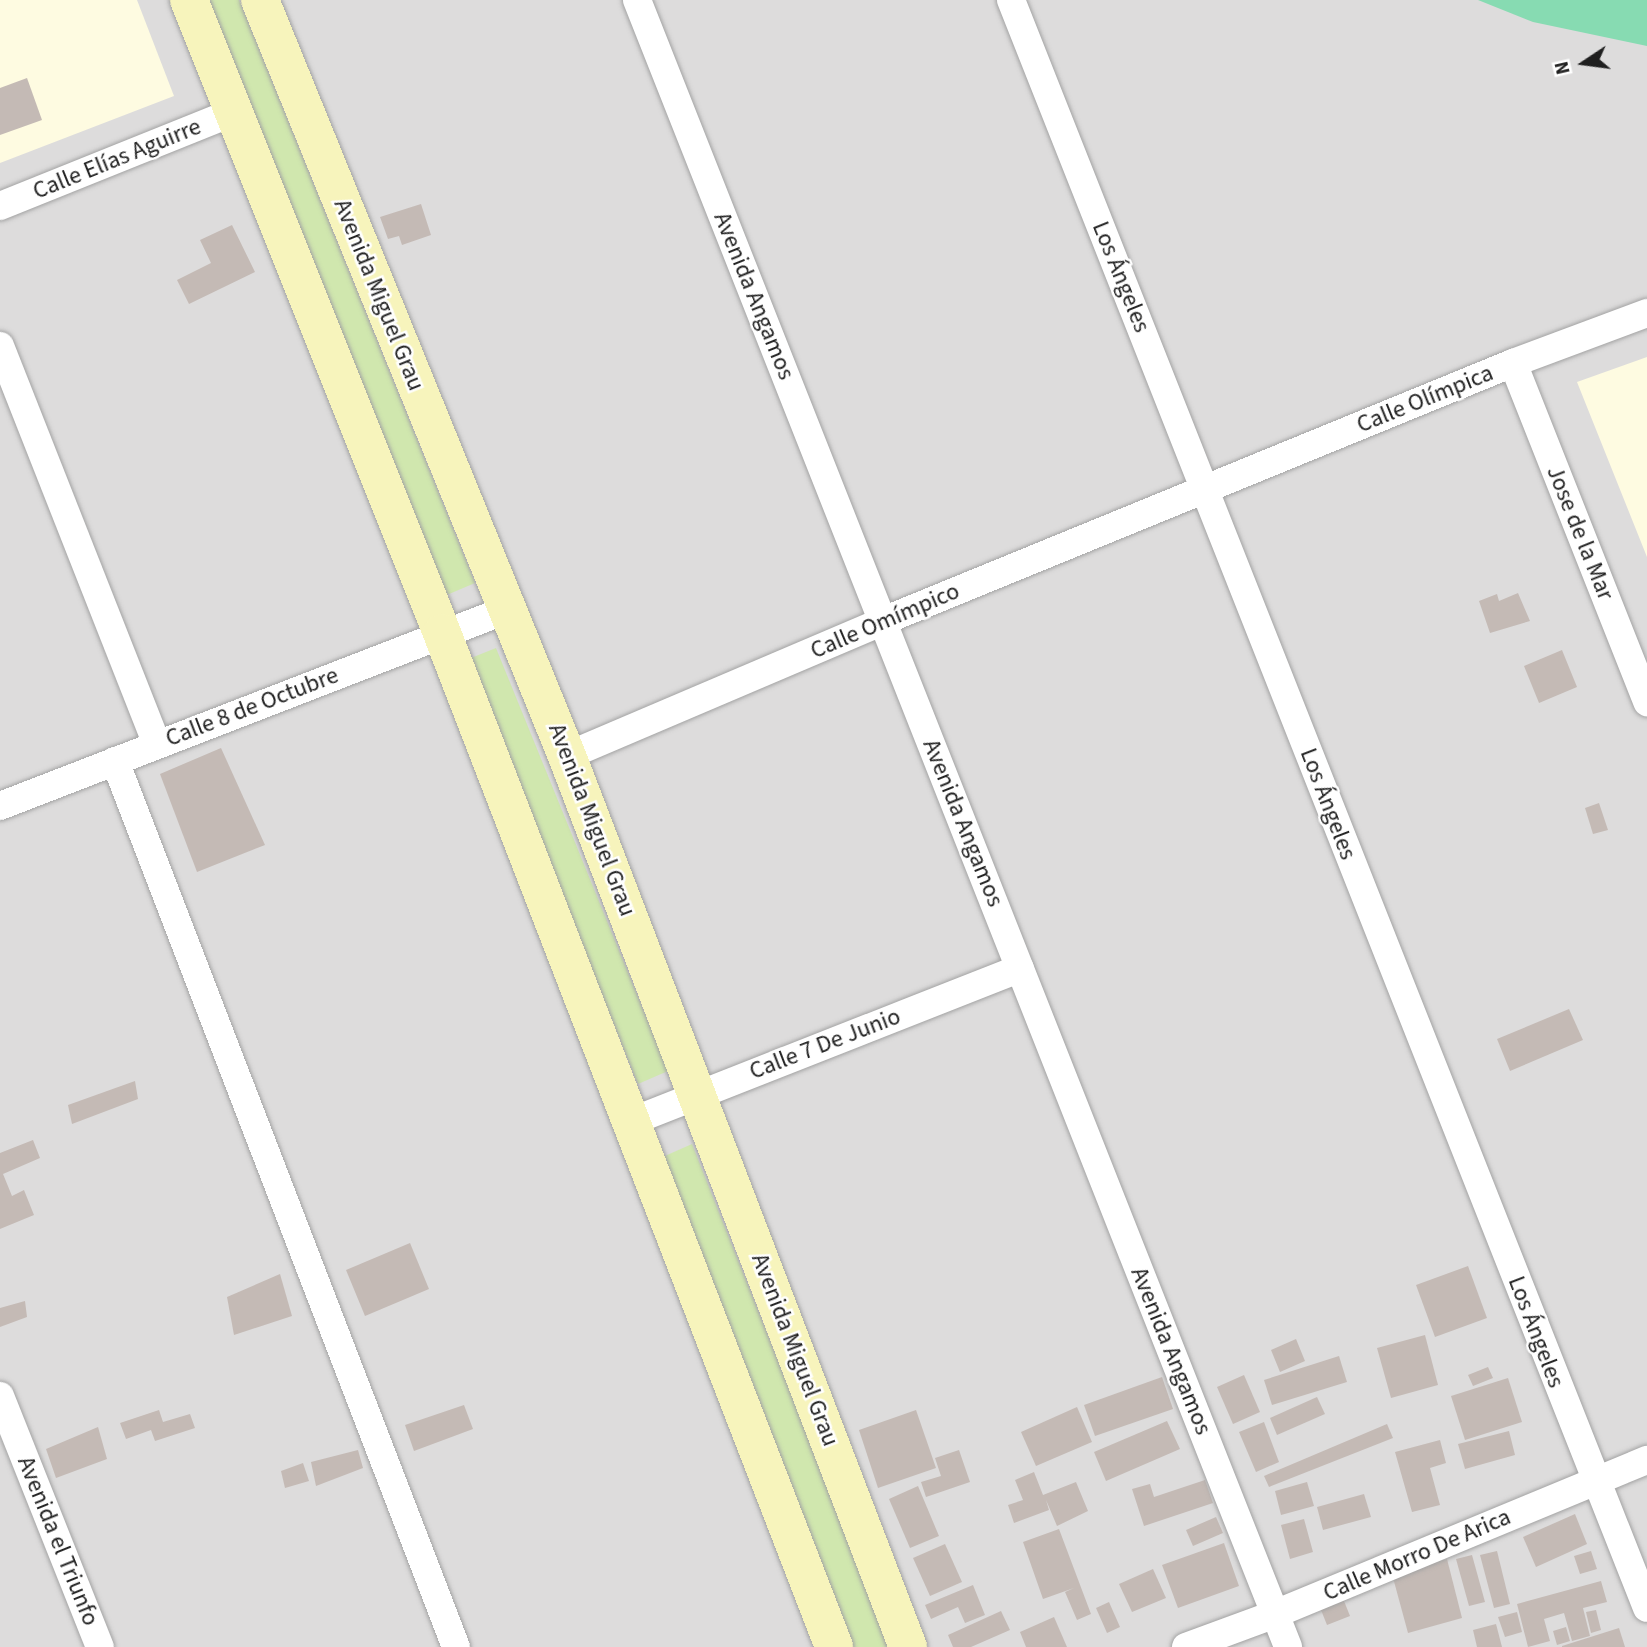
<!DOCTYPE html>
<html>
<head>
<meta charset="utf-8">
<style>
  body { margin:0 }
  #map { position:relative; width:1647px; height:1647px; overflow:hidden; background:#efebe6; font-family:"Source Sans 3",sans-serif }
  div>[style] { position:absolute }
  .residential>* { inset:0; background:#dddcdc }
  .education>* { inset:0; background:#fefbe1 }
  .grass>* { inset:0; background:#d0e7ae }
  .pitch>* { inset:0; background:#87dbb2 }
  .building>* { inset:0; background:#c4bab5 }
  .roads { filter:drop-shadow(0 0 2px #a3a3a3) drop-shadow(0 0 2px #a3a3a3) }
  .street>* { height:28px; margin:-14px; padding:0 14px; transform-origin:14px; border-radius:14px; background:#fff }
  .secondary>* { height:38px; margin:-19px; padding:0 19px; transform-origin:19px; border-radius:19px; background:#f7f4bc }
  span { translate:-50% -50%; white-space:nowrap; text-align:center; line-height:1.15; -webkit-text-stroke:5px #fff; paint-order:stroke }
  .street-label { font-size:24px; color:#1f1f1f }
  .north { position:absolute; left:1549px; top:28px; width:70px; height:70px; -webkit-text-stroke:5px #fff; paint-order:stroke; rotate:257deg; font-size:19px; font-weight:700; line-height:28px; text-align:center; color:#1f1f1f }
  .north::after { content:''; display:block; margin:auto; width:24px; height:32px; background:#1f1f1f; clip-path:polygon(50% 0,100% 100%,50% 72%,0 100%) }
</style>
</head>
<body>
<div id="map">
  <div class="residential">
    <div style="clip-path:polygon(0 0,1647px 0,1647px 1647px,0 1647px)"></div>
  </div>
  <div class="education">
    <div style="clip-path:polygon(0 0,137px 0,174px 96px,0 163px)"></div>
    <div style="clip-path:polygon(1647px 357px,1647px 557px,1577px 382px)"></div>
  </div>
  <div class="grass">
    <div style="clip-path:polygon(201px 0,239px 0,475px 583px,442px 597px)"></div>
    <div style="clip-path:polygon(496px 648px,668px 1071px,638px 1084px,466px 660px)"></div>
    <div style="clip-path:polygon(692px 1144px,891px 1647px,846px 1647px,658px 1159px)"></div>
  </div>
  <div class="pitch">
    <div style="clip-path:polygon(1478px 0,1647px 0,1647px 46px,1533px 22px)"></div>
  </div>
  <div class="building">
    <div style="clip-path:polygon(27px 78px,42px 120px,0 135px,0 88px)"></div>
    <div style="clip-path:polygon(421px 204px,431px 235px,402px 245px,399px 236px,388px 239px,380px 217px)"></div>
    <div style="clip-path:polygon(232px 225px,255px 272px,189px 304px,177px 280px,211px 263px,200px 240px)"></div>
    <div style="clip-path:polygon(1518px 593px,1530px 621px,1490px 633px,1479px 601px,1497px 594px,1499px 601px)"></div>
    <div style="clip-path:polygon(1562px 650px,1577px 687px,1539px 703px,1524px 666px)"></div>
    <div style="clip-path:polygon(221px 748px,265px 845px,197px 872px,160px 774px)"></div>
    <div style="clip-path:polygon(1599px 803px,1608px 830px,1593px 834px,1585px 808px)"></div>
    <div style="clip-path:polygon(1569px 1009px,1583px 1040px,1510px 1071px,1497px 1039px)"></div>
    <div style="clip-path:polygon(135px 1081px,138px 1099px,72px 1124px,68px 1105px)"></div>
    <div style="clip-path:polygon(33px 1140px,40px 1158px,3px 1174px,12px 1196px,24px 1190px,34px 1215px,0 1229px,0 1153px)"></div>
    <div style="clip-path:polygon(410px 1243px,429px 1289px,365px 1316px,346px 1270px)"></div>
    <div style="clip-path:polygon(1468px 1266px,1487px 1318px,1435px 1337px,1416px 1285px)"></div>
    <div style="clip-path:polygon(280px 1274px,292px 1316px,234px 1335px,227px 1297px)"></div>
    <div style="clip-path:polygon(25px 1301px,27px 1317px,0 1327px,0 1308px)"></div>
    <div style="clip-path:polygon(1425px 1335px,1438px 1385px,1391px 1398px,1377px 1348px)"></div>
    <div style="clip-path:polygon(1296px 1339px,1305px 1361px,1280px 1372px,1271px 1350px)"></div>
    <div style="clip-path:polygon(1339px 1356px,1347px 1382px,1272px 1405px,1264px 1380px)"></div>
    <div style="clip-path:polygon(1488px 1367px,1493px 1378px,1473px 1386px,1468px 1375px)"></div>
    <div style="clip-path:polygon(1244px 1375px,1260px 1412px,1233px 1424px,1217px 1387px)"></div>
    <div style="clip-path:polygon(1162px 1377px,1173px 1409px,1095px 1436px,1084px 1405px)"></div>
    <div style="clip-path:polygon(1508px 1378px,1522px 1422px,1465px 1440px,1451px 1396px)"></div>
    <div style="clip-path:polygon(1317px 1397px,1325px 1414px,1277px 1435px,1270px 1418px)"></div>
    <div style="clip-path:polygon(464px 1405px,473px 1429px,414px 1451px,405px 1425px)"></div>
    <div style="clip-path:polygon(1077px 1407px,1092px 1442px,1036px 1466px,1021px 1432px)"></div>
    <div style="clip-path:polygon(159px 1410px,163px 1422px,190px 1414px,195px 1428px,155px 1441px,151px 1430px,126px 1439px,120px 1423px)"></div>
    <div style="clip-path:polygon(916px 1410px,936px 1468px,878px 1488px,859px 1430px)"></div>
    <div style="clip-path:polygon(1167px 1421px,1180px 1449px,1106px 1481px,1094px 1452px)"></div>
    <div style="clip-path:polygon(1264px 1422px,1279px 1462px,1256px 1472px,1239px 1432px)"></div>
    <div style="clip-path:polygon(1387px 1424px,1393px 1438px,1269px 1487px,1264px 1476px)"></div>
    <div style="clip-path:polygon(98px 1427px,107px 1459px,56px 1478px,46px 1449px)"></div>
    <div style="clip-path:polygon(1509px 1431px,1515px 1455px,1465px 1469px,1458px 1444px)"></div>
    <div style="clip-path:polygon(1440px 1440px,1446px 1463px,1430px 1468px,1440px 1505px,1412px 1512px,1395px 1452px)"></div>
    <div style="clip-path:polygon(358px 1450px,363px 1468px,316px 1486px,311px 1462px)"></div>
    <div style="clip-path:polygon(959px 1450px,970px 1482px,926px 1497px,921px 1482px,941px 1476px,935px 1458px)"></div>
    <div style="clip-path:polygon(303px 1463px,309px 1481px,285px 1488px,281px 1471px)"></div>
    <div style="clip-path:polygon(1034px 1472px,1043px 1495px,1076px 1482px,1088px 1511px,1057px 1526px,1046px 1500px,1049px 1510px,1014px 1523px,1008px 1505px,1023px 1500px,1015px 1480px)"></div>
    <div style="clip-path:polygon(1205px 1480px,1213px 1503px,1144px 1526px,1132px 1489px,1150px 1484px,1154px 1497px)"></div>
    <div style="clip-path:polygon(1307px 1482px,1314px 1506px,1281px 1515px,1275px 1491px)"></div>
    <div style="clip-path:polygon(918px 1486px,939px 1536px,910px 1548px,889px 1499px)"></div>
    <div style="clip-path:polygon(1364px 1494px,1371px 1517px,1323px 1530px,1317px 1507px)"></div>
    <div style="clip-path:polygon(1575px 1514px,1587px 1544px,1536px 1567px,1523px 1537px)"></div>
    <div style="clip-path:polygon(1216px 1517px,1223px 1533px,1193px 1546px,1186px 1530px)"></div>
    <div style="clip-path:polygon(1304px 1519px,1313px 1552px,1290px 1559px,1281px 1525px)"></div>
    <div style="clip-path:polygon(1059px 1529px,1091px 1614px,1077px 1620px,1065px 1592px,1074px 1588px,1043px 1599px,1023px 1542px)"></div>
    <div style="clip-path:polygon(1224px 1543px,1239px 1586px,1178px 1608px,1162px 1565px)"></div>
    <div style="clip-path:polygon(945px 1544px,962px 1582px,930px 1596px,913px 1558px)"></div>
    <div style="clip-path:polygon(1497px 1551px,1510px 1604px,1494px 1608px,1480px 1555px)"></div>
    <div style="clip-path:polygon(1591px 1551px,1597px 1569px,1580px 1574px,1574px 1556px)"></div>
    <div style="clip-path:polygon(1472px 1555px,1485px 1602px,1469px 1606px,1456px 1559px)"></div>
    <div style="clip-path:polygon(1447px 1559px,1462px 1618px,1408px 1633px,1392px 1574px)"></div>
    <div style="clip-path:polygon(1153px 1569px,1166px 1598px,1132px 1612px,1119px 1584px)"></div>
    <div style="clip-path:polygon(1601px 1581px,1607px 1602px,1583px 1608px,1590px 1636px,1572px 1641px,1564px 1613px,1544px 1619px,1550px 1641px,1528px 1647px,1517px 1604px)"></div>
    <div style="clip-path:polygon(973px 1585px,985px 1615px,965px 1623px,958px 1607px,931px 1619px,925px 1605px)"></div>
    <div style="clip-path:polygon(1342px 1596px,1350px 1616px,1327px 1625px,1319px 1605px)"></div>
    <div style="clip-path:polygon(1109px 1602px,1120px 1627px,1107px 1633px,1096px 1608px)"></div>
    <div style="clip-path:polygon(1596px 1610px,1601px 1630px,1591px 1633px,1586px 1612px)"></div>
    <div style="clip-path:polygon(1001px 1611px,1010px 1630px,971px 1647px,953px 1647px,948px 1635px)"></div>
    <div style="clip-path:polygon(1517px 1612px,1522px 1632px,1505px 1637px,1498px 1617px)"></div>
    <div style="clip-path:polygon(1054px 1617px,1067px 1647px,1026px 1647px,1020px 1632px)"></div>
    <div style="clip-path:polygon(1496px 1624px,1502px 1647px,1477px 1647px,1473px 1630px)"></div>
    <div style="clip-path:polygon(1566px 1627px,1570px 1641px,1557px 1645px,1553px 1631px)"></div>
    <div style="clip-path:polygon(1619px 1628px,1625px 1647px,1562px 1647px,1562px 1646px)"></div>
  </div>
  <div class="roads">
    <div class="street">
      <div style="left:637px;top:0;width:1771px;rotate:68.43deg"></div>
      <div style="left:1011px;top:0;width:1729px;rotate:68.42deg"></div>
      <div style="left:0;top:206px;width:252px;rotate:-21.9deg"></div>
      <div style="left:0;top:346px;width:428px;rotate:68.5deg"></div>
      <div style="left:1513px;top:363px;width:365px;rotate:68.4deg"></div>
      <div style="left:567px;top:756px;width:344px;rotate:-23.1deg"></div>
      <div style="left:883px;top:621px;width:681px;rotate:-22.27deg"></div>
      <div style="left:1513px;top:363px;width:143px;rotate:-20.5deg"></div>
      <div style="left:115px;top:761px;width:949px;rotate:68.95deg"></div>
      <div style="left:0;top:806px;width:543px;rotate:-21.17deg"></div>
      <div style="left:630px;top:1122px;width:419px;rotate:-21.5deg"></div>
      <div style="left:0;top:1396px;width:270px;rotate:68.3deg"></div>
      <div style="left:1186px;top:1647px;width:95px;rotate:-20.3deg"></div>
      <div style="left:1275px;top:1614px;width:403px;rotate:-22.5deg"></div>
    </div>
    <div class="secondary">
      <div style="left:189px;top:0;width:682px;rotate:68.21deg"></div>
      <div style="left:442px;top:633px;width:1087px;rotate:68.86deg"></div>
      <div style="left:260px;top:0;width:816px;rotate:67.9deg"></div>
      <div style="left:567px;top:756px;width:954px;rotate:69.06deg"></div>
    </div>
  </div>
  <div class="street-label">
    <span style="left:117px;top:159px;rotate:-22deg">Calle Elías Aguirre</span>
    <span style="left:1121px;top:277px;rotate:68deg">Los Ángeles</span>
    <span style="left:379px;top:295px;rotate:68deg">Avenida Miguel Grau</span>
    <span style="left:754px;top:296px;rotate:68deg">Avenida Angamos</span>
    <span style="left:1425px;top:399px;rotate:-22deg">Calle Olímpica</span>
    <span style="left:1580px;top:533px;rotate:68deg">Jose de la Mar</span>
    <span style="left:885px;top:621px;rotate:-23deg">Calle Omímpico</span>
    <span style="left:252px;top:707px;rotate:-21deg">Calle 8 de Octubre</span>
    <span style="left:1328px;top:804px;rotate:69deg">Los Ángeles</span>
    <span style="left:592px;top:820px;rotate:69deg">Avenida Miguel Grau</span>
    <span style="left:963px;top:823px;rotate:68deg">Avenida Angamos</span>
    <span style="left:825px;top:1044px;rotate:-21deg">Calle 7 De Junio</span>
    <span style="left:1536px;top:1332px;rotate:69deg">Los Ángeles</span>
    <span style="left:795px;top:1350px;rotate:69deg">Avenida Miguel Grau</span>
    <span style="left:1171px;top:1351px;rotate:68deg">Avenida Angamos</span>
    <span style="left:58px;top:1541px;rotate:68deg">Avenida el Triunfo</span>
    <span style="left:1417px;top:1555px;rotate:-23deg">Calle Morro De Arica</span>
  </div>
  <div class="north">N</div>
</div>
</body>
</html>
